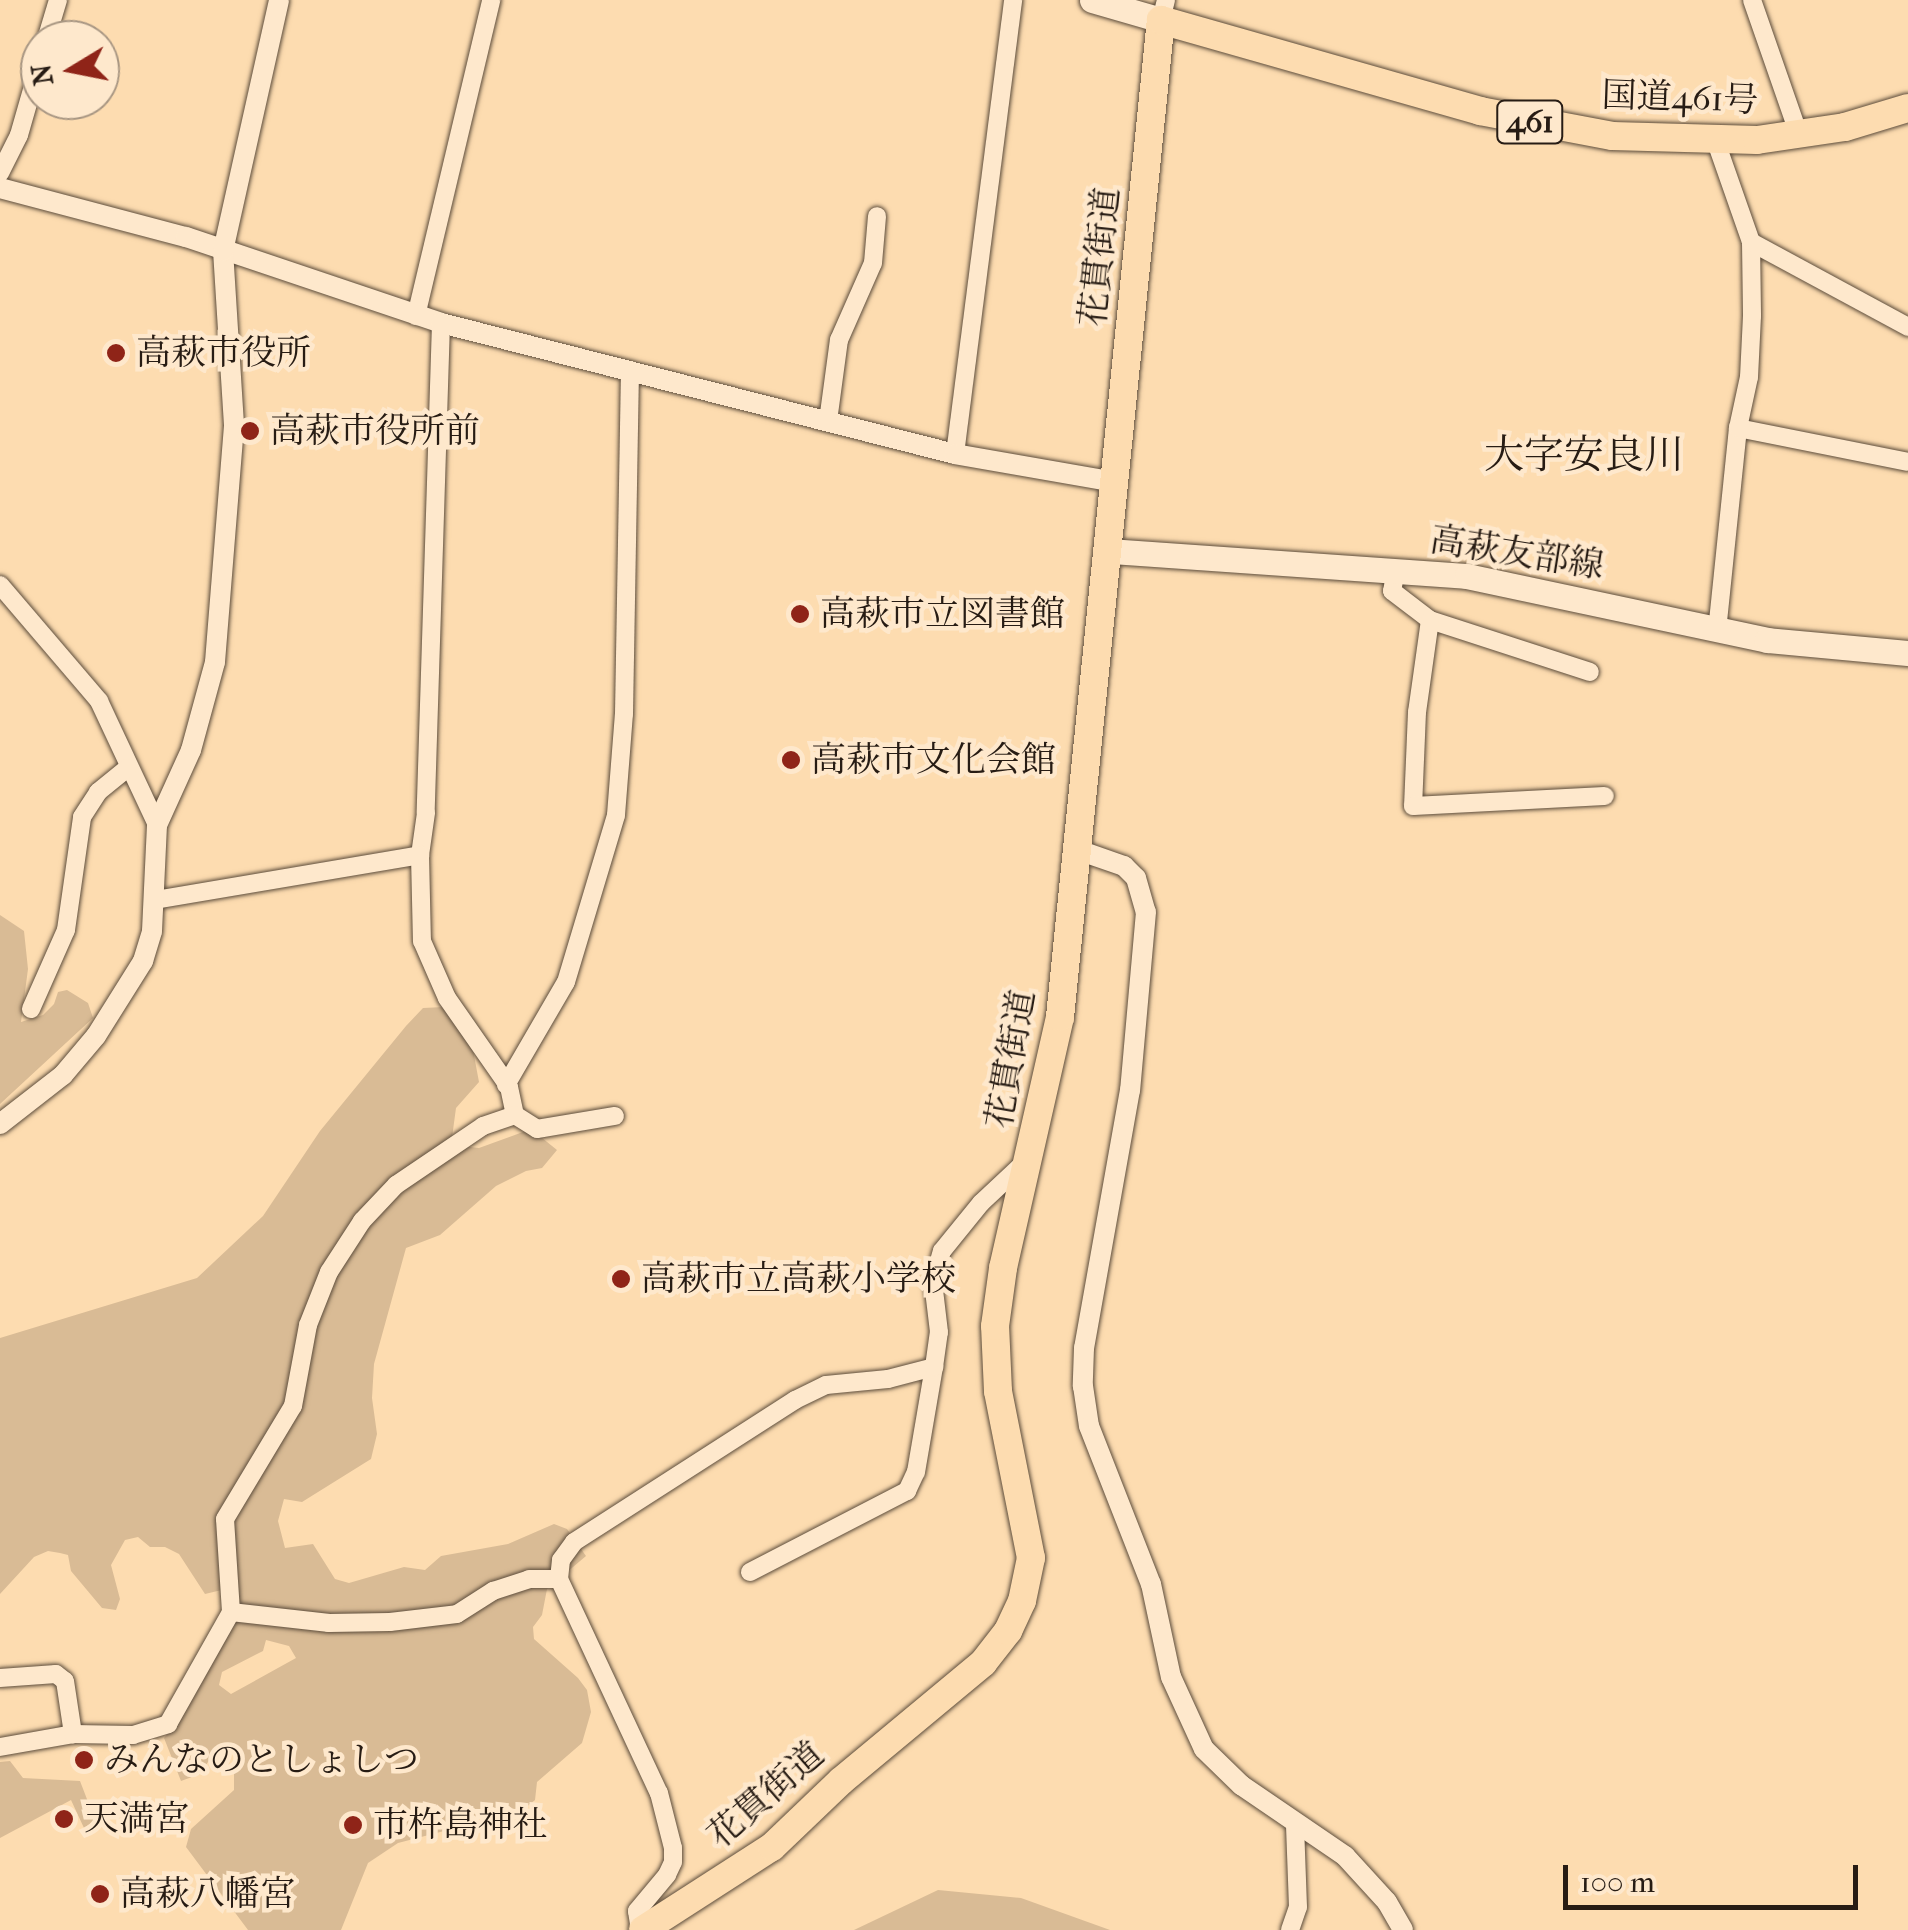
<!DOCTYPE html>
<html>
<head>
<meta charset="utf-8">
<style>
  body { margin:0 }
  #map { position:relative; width:1908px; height:1930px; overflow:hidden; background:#fddcb0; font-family:"IM FELL French Canon","Noto Serif JP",serif }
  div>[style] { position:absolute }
  .green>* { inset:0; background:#d9bb95 }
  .roads { filter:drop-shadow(0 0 2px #5c4c3b) drop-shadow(0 0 2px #5c4c3b) }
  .minor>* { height:18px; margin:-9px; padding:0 9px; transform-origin:9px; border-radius:9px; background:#fee8cc }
  .tertiary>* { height:20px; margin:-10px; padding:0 10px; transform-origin:10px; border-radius:10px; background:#fee8cc }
  .secondary>* { height:25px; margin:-12.5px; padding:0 12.5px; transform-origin:12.5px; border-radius:12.5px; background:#fee8cc }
  .trunk>* { height:28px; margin:-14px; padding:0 14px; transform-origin:14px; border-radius:14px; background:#fddcb0 }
  .dots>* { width:28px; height:28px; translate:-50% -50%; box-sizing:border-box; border:5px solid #fee8cc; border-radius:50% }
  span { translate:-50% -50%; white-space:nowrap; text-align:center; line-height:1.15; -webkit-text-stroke:9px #fee8cc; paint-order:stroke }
  .shield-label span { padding:2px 8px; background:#fee8cc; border:2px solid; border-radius:8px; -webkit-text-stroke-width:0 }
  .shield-label { font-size:32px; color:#271c14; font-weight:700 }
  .street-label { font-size:35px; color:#271c14 }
  .poi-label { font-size:35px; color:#271c14 }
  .left { translate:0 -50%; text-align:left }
  .quarter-label { font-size:40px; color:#271c14 }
  .north { position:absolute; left:20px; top:20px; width:100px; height:100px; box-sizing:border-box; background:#fee8cc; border:2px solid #a89682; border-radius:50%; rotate:260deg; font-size:28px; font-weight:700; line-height:40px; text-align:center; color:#271c14 }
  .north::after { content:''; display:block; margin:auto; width:35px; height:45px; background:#8f2418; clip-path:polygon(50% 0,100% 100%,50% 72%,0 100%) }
  .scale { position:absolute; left:1563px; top:1865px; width:295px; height:45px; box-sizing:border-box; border:5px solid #271c14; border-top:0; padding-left:12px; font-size:30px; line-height:35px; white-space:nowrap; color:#271c14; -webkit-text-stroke:8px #fee8cc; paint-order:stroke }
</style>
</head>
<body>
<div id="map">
  <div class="green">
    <div style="clip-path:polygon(0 915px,24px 931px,28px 969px,21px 1022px,43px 1015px,54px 1004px,58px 992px,67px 990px,88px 1003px,93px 1018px,0 1104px)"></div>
    <div style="clip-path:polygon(evenodd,444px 1007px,473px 1050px,479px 1082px,456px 1108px,451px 1145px,479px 1148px,531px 1129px,557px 1150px,542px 1168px,526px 1171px,496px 1186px,440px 1235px,406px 1248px,374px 1364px,372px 1398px,377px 1434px,371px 1459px,302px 1502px,284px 1499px,278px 1521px,285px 1548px,313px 1544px,335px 1579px,349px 1583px,404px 1567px,425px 1570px,441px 1556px,508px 1544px,554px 1524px,567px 1529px,586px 1556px,547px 1589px,542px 1615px,533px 1627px,534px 1639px,578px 1678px,587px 1690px,591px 1712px,582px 1743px,537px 1782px,535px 1800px,525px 1808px,478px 1812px,471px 1824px,398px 1843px,368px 1863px,341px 1930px,248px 1930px,186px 1847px,191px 1829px,234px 1790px,234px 1753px,224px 1748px,216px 1750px,200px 1774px,181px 1781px,164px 1738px,184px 1714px,227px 1632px,240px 1617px,241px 1603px,234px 1587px,205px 1594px,179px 1554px,165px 1547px,150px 1547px,138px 1537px,125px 1540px,111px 1565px,120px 1599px,116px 1610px,102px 1608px,71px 1571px,68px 1555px,60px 1553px,48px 1551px,34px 1557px,0 1594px,0 1338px,197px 1278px,263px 1216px,320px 1131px,406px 1026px,423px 1008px,444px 1007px,266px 1640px,289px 1646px,296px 1658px,231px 1694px,219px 1685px,222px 1672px,263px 1651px,266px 1640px)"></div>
    <div style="clip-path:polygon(10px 1761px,23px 1778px,80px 1781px,95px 1820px,84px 1828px,71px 1800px,0 1838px,0 1762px)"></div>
    <div style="clip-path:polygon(938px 1890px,1021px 1898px,1110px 1930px,854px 1930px)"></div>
  </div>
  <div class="roads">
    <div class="minor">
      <div style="left:1752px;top:0;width:143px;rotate:70.8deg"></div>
      <div style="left:1161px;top:20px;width:21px;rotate:-76deg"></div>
      <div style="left:46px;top:40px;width:42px;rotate:-73.3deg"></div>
      <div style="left:1716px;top:142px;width:106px;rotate:70.7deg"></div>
      <div style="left:1751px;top:242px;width:74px;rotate:89.2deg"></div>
      <div style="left:1752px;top:316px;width:61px;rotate:92.8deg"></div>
      <div style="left:1749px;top:377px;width:52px;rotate:102.2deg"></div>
      <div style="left:1738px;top:428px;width:203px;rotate:95.9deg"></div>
      <div style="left:0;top:173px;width:42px;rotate:-63.4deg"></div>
      <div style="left:19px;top:135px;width:76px;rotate:-74deg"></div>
      <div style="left:1751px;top:242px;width:179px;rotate:28.4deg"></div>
      <div style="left:416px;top:316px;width:325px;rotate:-76.6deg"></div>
      <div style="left:441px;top:323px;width:490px;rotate:91.8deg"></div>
      <div style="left:426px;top:813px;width:42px;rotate:98.1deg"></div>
      <div style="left:420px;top:855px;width:86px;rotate:88.7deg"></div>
      <div style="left:422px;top:941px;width:62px;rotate:66.3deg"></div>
      <div style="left:447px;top:998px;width:108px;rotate:55.1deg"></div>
      <div style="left:509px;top:1087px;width:29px;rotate:78deg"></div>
      <div style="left:515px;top:1115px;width:26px;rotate:32deg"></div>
      <div style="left:537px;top:1129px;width:79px;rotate:-9.5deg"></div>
      <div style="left:828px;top:421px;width:82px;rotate:-82.3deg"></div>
      <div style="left:839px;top:340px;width:84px;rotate:-66.2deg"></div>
      <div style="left:873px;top:263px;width:47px;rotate:-85.1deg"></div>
      <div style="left:1738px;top:428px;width:173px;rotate:11.3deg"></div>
      <div style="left:955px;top:454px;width:458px;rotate:-82.7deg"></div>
      <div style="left:1396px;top:569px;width:22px;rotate:100deg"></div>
      <div style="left:1392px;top:591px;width:48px;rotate:37.3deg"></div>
      <div style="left:1430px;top:620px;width:168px;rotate:18deg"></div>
      <div style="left:0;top:585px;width:153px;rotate:49.5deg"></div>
      <div style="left:99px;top:701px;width:137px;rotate:64.9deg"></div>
      <div style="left:1430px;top:620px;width:93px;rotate:98deg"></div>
      <div style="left:1417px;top:712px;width:94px;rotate:92.4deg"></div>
      <div style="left:1413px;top:806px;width:192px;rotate:-3deg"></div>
      <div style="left:155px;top:900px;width:269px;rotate:-9.6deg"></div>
      <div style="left:31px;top:1009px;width:86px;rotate:-66.1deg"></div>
      <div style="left:66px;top:930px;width:114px;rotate:-81.9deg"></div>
      <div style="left:82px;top:817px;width:30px;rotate:-57deg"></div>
      <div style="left:98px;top:792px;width:38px;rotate:-39deg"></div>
      <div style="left:506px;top:1085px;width:119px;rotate:-59.8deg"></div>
      <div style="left:566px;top:982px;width:174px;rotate:-73.3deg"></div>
      <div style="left:616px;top:815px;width:101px;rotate:-85.5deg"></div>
      <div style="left:624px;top:714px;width:344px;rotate:-89deg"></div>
      <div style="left:750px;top:1572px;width:177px;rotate:-27.3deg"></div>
      <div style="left:907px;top:1491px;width:21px;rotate:-65deg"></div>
      <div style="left:916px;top:1472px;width:107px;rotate:-80.3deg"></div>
      <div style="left:559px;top:1579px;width:236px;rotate:65deg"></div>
      <div style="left:659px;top:1793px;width:57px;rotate:75.7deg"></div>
      <div style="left:673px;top:1848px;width:14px;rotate:90deg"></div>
      <div style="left:673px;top:1862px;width:14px;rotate:115deg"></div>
      <div style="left:667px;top:1875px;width:47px;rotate:129.8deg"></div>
      <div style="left:637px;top:1911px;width:19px;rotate:81deg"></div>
      <div style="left:231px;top:1612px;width:99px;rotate:6.4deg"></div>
      <div style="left:329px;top:1623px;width:61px;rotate:-0.9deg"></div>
      <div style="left:390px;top:1622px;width:67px;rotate:-6.8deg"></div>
      <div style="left:457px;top:1614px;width:43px;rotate:-32.6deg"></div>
      <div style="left:493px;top:1591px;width:38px;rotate:-18deg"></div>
      <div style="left:529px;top:1579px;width:30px"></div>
      <div style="left:559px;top:1579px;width:19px;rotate:-84deg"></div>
      <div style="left:561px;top:1560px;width:22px;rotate:-54deg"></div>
      <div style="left:574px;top:1542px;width:263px;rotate:-32.7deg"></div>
      <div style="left:795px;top:1400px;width:34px;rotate:-26deg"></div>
      <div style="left:826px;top:1385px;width:62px;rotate:-5.5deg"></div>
      <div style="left:888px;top:1379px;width:48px;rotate:-14.6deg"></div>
      <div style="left:934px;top:1367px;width:35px;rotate:-82deg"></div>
      <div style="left:939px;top:1332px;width:50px;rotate:-96.8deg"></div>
      <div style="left:933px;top:1282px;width:32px;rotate:-74deg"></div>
      <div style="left:942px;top:1251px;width:62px;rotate:-50.9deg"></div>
      <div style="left:981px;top:1203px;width:64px;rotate:-43.1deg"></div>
      <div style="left:0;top:1678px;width:56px;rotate:-4.1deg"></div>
      <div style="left:56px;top:1674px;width:11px;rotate:38deg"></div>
      <div style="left:65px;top:1681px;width:54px;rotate:81.4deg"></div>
      <div style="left:0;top:1747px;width:74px;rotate:-10.1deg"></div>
      <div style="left:73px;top:1734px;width:60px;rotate:1deg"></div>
      <div style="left:133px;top:1735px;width:37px;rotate:-17deg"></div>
      <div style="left:168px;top:1724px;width:129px;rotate:-60.6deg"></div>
      <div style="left:231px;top:1612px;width:93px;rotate:-93.7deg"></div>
      <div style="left:225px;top:1519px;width:132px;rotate:-59deg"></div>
      <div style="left:293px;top:1406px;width:82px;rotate:-79.5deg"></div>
      <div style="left:308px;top:1325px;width:57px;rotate:-68.4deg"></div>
      <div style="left:329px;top:1272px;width:61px;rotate:-57.1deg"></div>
      <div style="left:362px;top:1221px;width:50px;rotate:-46.6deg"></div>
      <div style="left:396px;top:1185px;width:105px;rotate:-34.1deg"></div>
      <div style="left:483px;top:1126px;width:34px;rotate:-19deg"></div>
      <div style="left:1290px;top:1930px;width:24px;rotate:-71deg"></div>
      <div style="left:1298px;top:1907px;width:83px;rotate:-92.1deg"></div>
    </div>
    <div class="tertiary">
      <div style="left:0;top:188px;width:192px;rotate:14.8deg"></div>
      <div style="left:186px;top:237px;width:269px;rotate:18.6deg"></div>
      <div style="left:441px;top:323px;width:530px;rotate:14.3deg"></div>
      <div style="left:955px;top:454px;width:162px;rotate:9.9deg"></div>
      <div style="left:1078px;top:850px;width:49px;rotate:19.2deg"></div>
      <div style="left:1124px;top:866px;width:17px;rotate:45deg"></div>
      <div style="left:1136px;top:878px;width:35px;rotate:74deg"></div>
      <div style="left:1146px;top:912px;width:179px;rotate:95.1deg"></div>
      <div style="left:1130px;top:1090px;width:262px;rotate:100.1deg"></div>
      <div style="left:1084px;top:1348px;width:38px;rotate:92deg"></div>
      <div style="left:1083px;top:1386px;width:40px;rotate:81.5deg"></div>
      <div style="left:1089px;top:1426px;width:170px;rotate:68.6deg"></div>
      <div style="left:1151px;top:1584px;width:95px;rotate:77.9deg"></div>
      <div style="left:1171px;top:1677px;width:79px;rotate:65.4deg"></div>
      <div style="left:1204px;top:1749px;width:52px;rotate:44.2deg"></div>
      <div style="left:1241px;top:1785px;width:126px;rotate:34.3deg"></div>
      <div style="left:1345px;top:1856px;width:62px;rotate:47.6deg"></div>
      <div style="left:1387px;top:1902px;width:32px;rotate:60deg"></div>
      <div style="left:0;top:1124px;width:80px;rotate:-37.9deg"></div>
      <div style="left:63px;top:1075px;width:51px;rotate:-49.8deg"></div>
      <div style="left:96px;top:1036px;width:89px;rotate:-57.9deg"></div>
      <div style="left:143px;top:961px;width:31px;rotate:-73deg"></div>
      <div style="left:152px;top:931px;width:106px;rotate:-87.3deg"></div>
      <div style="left:157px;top:825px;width:82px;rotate:-65.6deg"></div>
      <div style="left:191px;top:750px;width:91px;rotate:-74.7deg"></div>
      <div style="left:215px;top:662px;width:238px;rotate:-85.4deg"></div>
      <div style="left:234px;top:425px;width:174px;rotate:-93.6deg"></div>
      <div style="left:223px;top:251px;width:257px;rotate:-77.4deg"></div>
    </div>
    <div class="secondary">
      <div style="left:1092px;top:0;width:72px;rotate:16.2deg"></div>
      <div style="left:1110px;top:551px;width:358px;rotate:4deg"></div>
      <div style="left:1467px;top:576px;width:307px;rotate:12deg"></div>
      <div style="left:1767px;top:640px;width:142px;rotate:5.3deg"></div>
    </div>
    <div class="trunk">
      <div style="left:643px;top:1930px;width:153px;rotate:-32.8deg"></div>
      <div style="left:772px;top:1847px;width:95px;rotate:-43.7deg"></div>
      <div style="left:841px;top:1781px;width:185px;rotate:-39.7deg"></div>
      <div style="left:983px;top:1663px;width:41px;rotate:-52deg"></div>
      <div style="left:1008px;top:1631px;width:33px;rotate:-65deg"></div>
      <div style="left:1022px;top:1601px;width:44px;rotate:-78.2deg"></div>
      <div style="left:1031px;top:1558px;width:170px;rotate:-101.2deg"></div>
      <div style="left:998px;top:1391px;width:65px;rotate:-92.6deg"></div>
      <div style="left:995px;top:1326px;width:59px;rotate:-82.1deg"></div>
      <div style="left:1003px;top:1268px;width:257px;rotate:-77.2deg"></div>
      <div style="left:1060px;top:1017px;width:1002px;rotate:-84.22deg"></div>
      <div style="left:1161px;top:20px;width:332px;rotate:15.9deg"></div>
      <div style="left:1480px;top:111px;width:134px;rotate:10.7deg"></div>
      <div style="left:1612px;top:136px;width:145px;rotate:1.6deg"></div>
      <div style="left:1757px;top:140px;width:89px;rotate:-8.4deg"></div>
      <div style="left:1845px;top:127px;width:66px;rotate:-16.8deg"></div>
    </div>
  </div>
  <div class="dots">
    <div style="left:116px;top:353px;background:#8f2418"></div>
    <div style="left:250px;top:431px;background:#8f2418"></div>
    <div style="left:800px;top:614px;background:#8f2418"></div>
    <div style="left:791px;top:760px;background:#8f2418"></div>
    <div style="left:621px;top:1279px;background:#8f2418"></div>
    <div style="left:84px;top:1760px;background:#8f2418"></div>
    <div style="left:64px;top:1819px;background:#8f2418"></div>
    <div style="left:353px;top:1825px;background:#8f2418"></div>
    <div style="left:100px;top:1894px;background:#8f2418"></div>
  </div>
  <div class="shield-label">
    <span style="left:1530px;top:122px">461</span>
  </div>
  <div class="street-label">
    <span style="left:1680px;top:98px;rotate:2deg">国道461号</span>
    <span style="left:1100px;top:257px;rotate:-84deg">花貫街道</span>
    <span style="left:1517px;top:553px;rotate:9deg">高萩友部線</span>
    <span style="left:1011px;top:1059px;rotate:-80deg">花貫街道</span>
    <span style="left:766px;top:1795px;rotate:-41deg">花貫街道</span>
  </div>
  <div class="poi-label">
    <span class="left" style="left:136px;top:353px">高萩市役所</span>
    <span class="left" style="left:270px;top:431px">高萩市役所前</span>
    <span class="left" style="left:820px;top:614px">高萩市立図書館</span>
    <span class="left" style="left:811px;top:760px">高萩市文化会館</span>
    <span class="left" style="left:641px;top:1279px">高萩市立高萩小学校</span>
    <span class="left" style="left:104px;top:1760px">みんなのとしょしつ</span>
    <span class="left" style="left:84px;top:1819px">天満宮</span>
    <span class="left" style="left:373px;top:1825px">市杵島神社</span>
    <span class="left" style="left:120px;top:1894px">高萩八幡宮</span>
  </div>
  <div class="quarter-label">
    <span style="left:1584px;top:455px">大字安良川</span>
  </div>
  <div class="north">N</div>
  <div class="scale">100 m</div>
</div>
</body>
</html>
